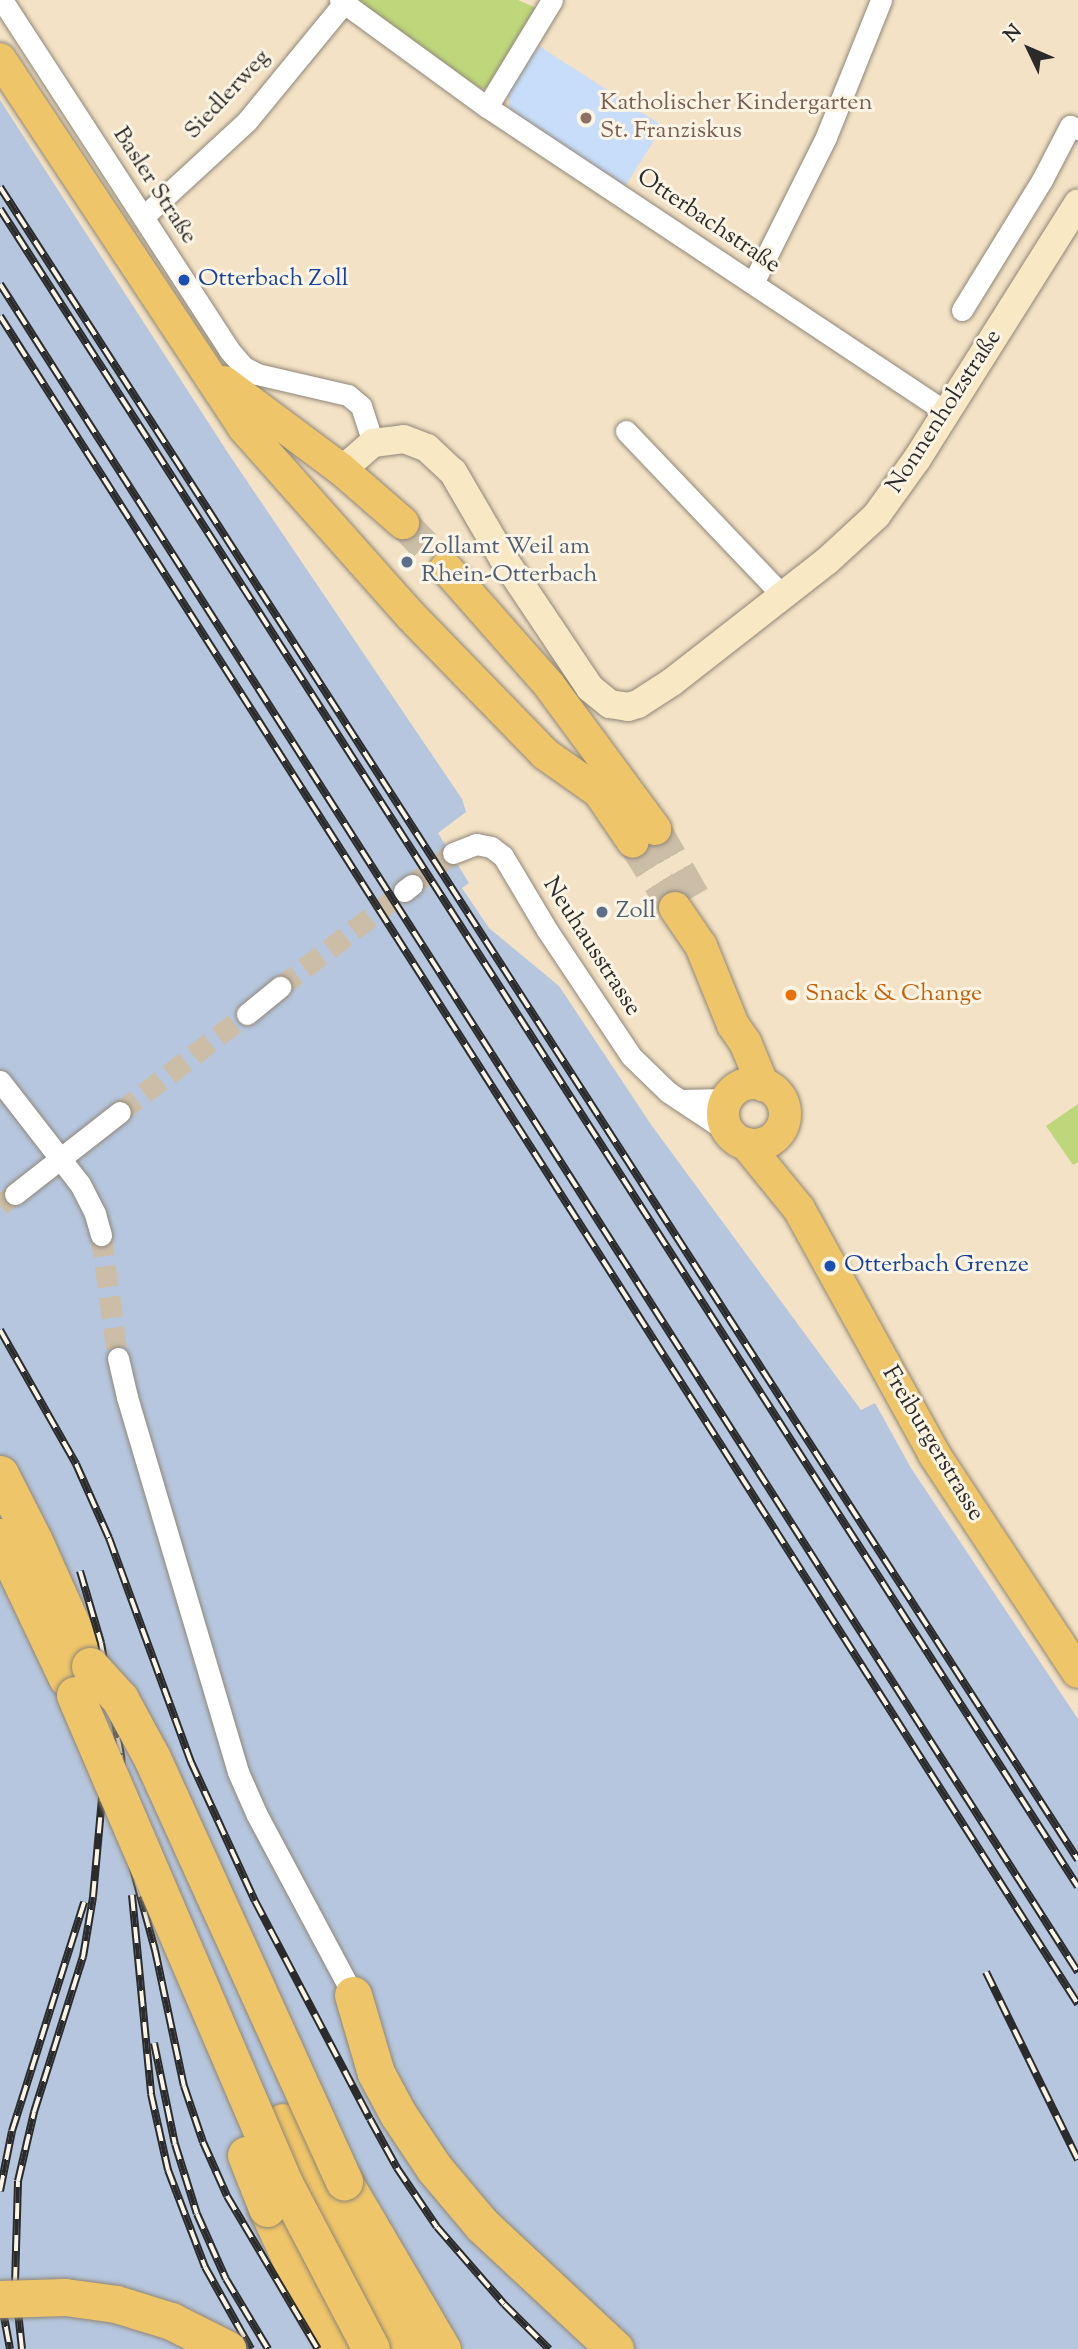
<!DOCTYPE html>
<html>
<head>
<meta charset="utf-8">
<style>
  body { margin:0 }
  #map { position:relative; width:1078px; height:2349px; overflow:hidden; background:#f3e2c5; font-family:"Sorts Mill Goudy",serif }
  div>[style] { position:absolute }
  .built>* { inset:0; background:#c7ddf9 }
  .industrial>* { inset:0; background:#b5c6de }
  .green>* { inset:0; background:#bfd77b }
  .street-tunnel>* { height:21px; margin-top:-10.5px; transform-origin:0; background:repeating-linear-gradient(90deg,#cbbda6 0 21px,transparent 0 31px) }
  .primary-tunnel>* { height:32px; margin-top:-16px; transform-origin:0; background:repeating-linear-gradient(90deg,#cbbda6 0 32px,transparent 0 48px) }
  .roads { filter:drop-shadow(0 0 2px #8f8678) drop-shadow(0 0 2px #8f8678) }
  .street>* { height:21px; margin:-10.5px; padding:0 10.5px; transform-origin:10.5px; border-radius:10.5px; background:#fff }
  .secondary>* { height:28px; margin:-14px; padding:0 14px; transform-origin:14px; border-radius:14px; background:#f8e8c3 }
  .primary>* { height:32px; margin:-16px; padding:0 16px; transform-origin:16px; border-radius:16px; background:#eec569 }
  .primary>.ring { margin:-16px; padding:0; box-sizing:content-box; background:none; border:32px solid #eec569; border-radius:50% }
  .highway>* { height:37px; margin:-18.5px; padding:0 18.5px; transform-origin:18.5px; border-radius:18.5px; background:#eec569 }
  .rail>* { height:8px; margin-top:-4px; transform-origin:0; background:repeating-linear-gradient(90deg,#fcf5e5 0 16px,#2b2b2b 0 32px); box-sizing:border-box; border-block:2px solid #2b2b2b }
  .bridges { filter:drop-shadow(0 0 2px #8f8678) drop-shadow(0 0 2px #8f8678) }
  .highway-bridge>* { height:37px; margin:-18.5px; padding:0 18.5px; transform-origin:18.5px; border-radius:18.5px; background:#eec569 }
  .dots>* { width:19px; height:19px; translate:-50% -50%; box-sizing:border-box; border:4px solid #fcf5e5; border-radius:50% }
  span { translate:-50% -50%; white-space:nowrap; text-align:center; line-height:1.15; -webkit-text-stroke:6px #fcf5e5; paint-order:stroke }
  .street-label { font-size:24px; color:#2b2b2b }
  .education-label { font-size:24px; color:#785e54 }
  .left { translate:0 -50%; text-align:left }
  .transit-label { font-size:24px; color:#164399 }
  .service-label { font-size:24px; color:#4e5e75 }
  .food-label { font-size:24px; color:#c56008 }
  .north { position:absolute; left:994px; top:14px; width:70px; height:70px; -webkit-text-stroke:5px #fcf5e5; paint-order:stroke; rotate:314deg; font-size:19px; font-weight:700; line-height:28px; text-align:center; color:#2b2b2b }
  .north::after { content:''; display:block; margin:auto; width:24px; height:32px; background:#2b2b2b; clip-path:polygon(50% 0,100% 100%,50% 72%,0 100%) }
</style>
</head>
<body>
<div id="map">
  <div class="built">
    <div style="clip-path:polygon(539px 46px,663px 126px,624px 188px,510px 110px,508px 93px)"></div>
  </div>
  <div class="industrial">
    <div style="clip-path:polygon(0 100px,230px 456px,462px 799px,466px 812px,438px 833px,469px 883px,462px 888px,489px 928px,559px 986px,652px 1126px,861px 1410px,875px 1403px,911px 1468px,1078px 1719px,1078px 2349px,0 2349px)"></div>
  </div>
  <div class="green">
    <div style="clip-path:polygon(358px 0,518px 0,536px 8px,488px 87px,481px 89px)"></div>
    <div style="clip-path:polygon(1078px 1104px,1078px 1162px,1073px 1165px,1046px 1126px)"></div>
  </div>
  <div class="street-tunnel">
    <div style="left:412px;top:885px;width:52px;rotate:-38deg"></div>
    <div style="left:280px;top:987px;width:157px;rotate:-37.7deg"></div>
    <div style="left:120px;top:1112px;width:160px;rotate:-37.7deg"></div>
    <div style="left:0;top:1205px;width:19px;rotate:-36deg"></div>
    <div style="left:101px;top:1235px;width:124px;rotate:82.1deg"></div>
  </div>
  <div class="primary-tunnel">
    <div style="left:403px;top:523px;width:62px;rotate:46.3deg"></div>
    <div style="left:655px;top:829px;width:78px;rotate:60.2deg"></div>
    <div style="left:633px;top:842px;width:78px;rotate:57.5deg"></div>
  </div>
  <div class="roads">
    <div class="street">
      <div style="left:2px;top:0;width:417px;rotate:57deg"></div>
      <div style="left:229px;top:350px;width:23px;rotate:49deg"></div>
      <div style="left:244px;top:367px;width:15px;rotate:28deg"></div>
      <div style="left:257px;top:374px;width:93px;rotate:13deg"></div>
      <div style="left:348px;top:395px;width:17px;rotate:40deg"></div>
      <div style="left:361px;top:406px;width:39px;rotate:72deg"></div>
      <div style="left:340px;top:0;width:182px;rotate:36.1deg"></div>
      <div style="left:487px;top:107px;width:551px;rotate:33.6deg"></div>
      <div style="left:487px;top:107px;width:125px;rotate:-58.7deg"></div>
      <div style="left:143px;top:217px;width:142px;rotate:-42.7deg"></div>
      <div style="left:247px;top:121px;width:153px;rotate:-50.6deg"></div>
      <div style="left:753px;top:283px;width:163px;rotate:-63.4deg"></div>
      <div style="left:826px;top:137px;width:148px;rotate:-68.1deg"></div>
      <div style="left:962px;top:310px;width:153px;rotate:-58.4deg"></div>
      <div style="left:1042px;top:180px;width:61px;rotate:-62.6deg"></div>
      <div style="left:1070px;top:126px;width:9px;rotate:21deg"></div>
      <div style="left:626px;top:431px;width:228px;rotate:46.4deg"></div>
      <div style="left:453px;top:853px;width:25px;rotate:-21deg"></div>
      <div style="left:476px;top:844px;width:15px;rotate:11deg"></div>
      <div style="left:491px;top:847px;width:15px;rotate:37deg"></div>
      <div style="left:503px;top:856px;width:86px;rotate:59.3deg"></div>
      <div style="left:547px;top:930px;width:151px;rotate:56.3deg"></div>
      <div style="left:631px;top:1056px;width:52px;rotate:44.2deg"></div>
      <div style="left:668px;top:1092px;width:71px;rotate:33.5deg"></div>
      <div style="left:404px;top:891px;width:10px;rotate:-37deg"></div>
      <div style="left:247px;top:1014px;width:43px;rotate:-39.3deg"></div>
      <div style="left:0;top:1081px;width:130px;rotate:52.2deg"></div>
      <div style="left:80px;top:1184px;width:34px;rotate:63deg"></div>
      <div style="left:95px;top:1214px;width:22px;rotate:74deg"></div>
      <div style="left:680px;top:1100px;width:47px;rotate:-1.2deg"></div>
      <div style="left:15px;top:1194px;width:133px;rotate:-38deg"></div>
      <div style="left:118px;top:1358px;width:40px;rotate:77deg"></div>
      <div style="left:127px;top:1397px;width:391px;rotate:73.5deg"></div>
      <div style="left:238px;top:1772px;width:47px;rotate:66.2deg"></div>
      <div style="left:257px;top:1815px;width:204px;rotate:61.9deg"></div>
    </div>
    <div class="secondary">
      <div style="left:342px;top:470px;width:41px;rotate:-41.1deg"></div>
      <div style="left:373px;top:443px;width:31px;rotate:-7deg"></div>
      <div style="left:404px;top:439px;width:25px;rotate:21deg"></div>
      <div style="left:427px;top:448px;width:35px;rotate:43deg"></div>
      <div style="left:453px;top:472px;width:99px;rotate:59.8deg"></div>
      <div style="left:503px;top:558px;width:156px;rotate:56.2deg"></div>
      <div style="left:590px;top:688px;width:26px;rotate:39deg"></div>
      <div style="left:610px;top:704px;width:18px;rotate:9deg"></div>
      <div style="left:628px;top:707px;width:10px;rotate:-17deg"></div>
      <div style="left:638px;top:704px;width:40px;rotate:-32.9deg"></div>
      <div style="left:672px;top:682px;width:197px;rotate:-38deg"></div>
      <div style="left:827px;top:561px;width:67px;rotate:-42.6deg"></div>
      <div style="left:876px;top:516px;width:70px;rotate:-54.3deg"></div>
      <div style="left:917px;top:459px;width:302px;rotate:-57.8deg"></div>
    </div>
    <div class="primary">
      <div style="left:0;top:59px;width:442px;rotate:56.5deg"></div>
      <div style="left:244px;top:428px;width:251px;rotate:48.4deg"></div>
      <div style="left:411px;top:616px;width:192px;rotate:45.8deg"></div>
      <div style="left:545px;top:754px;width:66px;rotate:35.1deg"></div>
      <div style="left:599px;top:792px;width:60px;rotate:55.8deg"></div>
      <div style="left:224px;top:382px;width:147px;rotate:36.7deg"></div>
      <div style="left:342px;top:470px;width:81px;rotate:41deg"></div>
      <div style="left:446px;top:568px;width:156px;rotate:48.6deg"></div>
      <div style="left:549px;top:685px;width:179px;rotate:53.6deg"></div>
      <div style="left:675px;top:908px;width:46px;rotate:55.6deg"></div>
      <div style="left:701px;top:946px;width:85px;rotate:67.9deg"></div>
      <div style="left:733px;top:1025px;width:21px;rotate:55deg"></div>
      <div style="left:745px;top:1042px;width:47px;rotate:67.3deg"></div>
      <div class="ring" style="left:723px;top:1083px;width:30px;height:30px"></div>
      <div style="left:746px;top:1144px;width:84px;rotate:50.8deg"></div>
      <div style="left:799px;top:1209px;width:280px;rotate:61.1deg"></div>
      <div style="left:934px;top:1454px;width:261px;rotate:56.6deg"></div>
    </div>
    <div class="highway">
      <div style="left:0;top:1474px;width:75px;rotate:63.1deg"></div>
      <div style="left:34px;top:1541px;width:137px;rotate:65.9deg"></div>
      <div style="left:0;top:1537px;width:156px;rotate:64.6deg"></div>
      <div style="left:353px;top:1995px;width:81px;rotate:73.6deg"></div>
      <div style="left:376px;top:2073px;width:47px;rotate:61.8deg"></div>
      <div style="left:398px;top:2114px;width:65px;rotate:56.3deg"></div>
      <div style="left:434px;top:2168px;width:75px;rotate:49.9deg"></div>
      <div style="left:482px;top:2225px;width:182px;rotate:43deg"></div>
      <div style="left:283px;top:2122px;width:151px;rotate:63.6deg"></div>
      <div style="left:350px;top:2257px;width:106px;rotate:60.5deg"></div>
      <div style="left:344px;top:2182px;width:194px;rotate:59.6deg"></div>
      <div style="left:267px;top:2208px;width:77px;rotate:65.4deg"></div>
      <div style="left:299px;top:2278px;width:81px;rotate:60.6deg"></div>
    </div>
  </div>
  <div class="rail">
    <div style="left:0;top:187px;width:1990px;rotate:57.2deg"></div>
    <div style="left:0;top:209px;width:1994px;rotate:57.28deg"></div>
    <div style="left:0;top:284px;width:2003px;rotate:57.44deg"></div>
    <div style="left:0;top:316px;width:2003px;rotate:57.44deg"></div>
    <div style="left:0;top:1330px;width:154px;rotate:60.4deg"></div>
    <div style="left:76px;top:1464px;width:81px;rotate:66deg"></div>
    <div style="left:109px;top:1538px;width:239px;rotate:69.9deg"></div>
    <div style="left:191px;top:1762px;width:153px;rotate:65.3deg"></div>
    <div style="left:255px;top:1901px;width:246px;rotate:62.2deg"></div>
    <div style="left:370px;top:2119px;width:56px;rotate:61.1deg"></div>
    <div style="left:397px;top:2168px;width:71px;rotate:55.9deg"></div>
    <div style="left:437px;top:2227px;width:102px;rotate:49deg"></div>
    <div style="left:504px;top:2304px;width:64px;rotate:45deg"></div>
    <div style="left:80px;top:1571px;width:75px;rotate:73.7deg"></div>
    <div style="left:101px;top:1643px;width:114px;rotate:79.9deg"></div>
    <div style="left:121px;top:1755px;width:95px;rotate:85.8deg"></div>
    <div style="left:128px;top:1850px;width:104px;rotate:74.9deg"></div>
    <div style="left:155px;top:1950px;width:139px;rotate:78deg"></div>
    <div style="left:184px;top:2086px;width:59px;rotate:71.3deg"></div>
    <div style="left:203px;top:2142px;width:59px;rotate:66deg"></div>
    <div style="left:227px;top:2196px;width:178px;rotate:59.3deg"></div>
    <div style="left:132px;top:1895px;width:200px;rotate:84.5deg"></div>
    <div style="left:151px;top:2094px;width:78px;rotate:77.4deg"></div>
    <div style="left:168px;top:2170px;width:104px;rotate:69.1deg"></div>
    <div style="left:205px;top:2267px;width:94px;rotate:60.7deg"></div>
    <div style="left:986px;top:1972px;width:209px;rotate:63.9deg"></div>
    <div style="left:154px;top:2043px;width:103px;rotate:78.3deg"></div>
    <div style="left:175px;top:2144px;width:73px;rotate:72.6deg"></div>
    <div style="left:197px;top:2214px;width:71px;rotate:66deg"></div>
    <div style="left:226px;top:2279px;width:82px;rotate:59deg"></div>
    <div style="left:0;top:2191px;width:61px;rotate:-78.7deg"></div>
    <div style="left:12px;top:2131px;width:240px;rotate:-72.5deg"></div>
    <div style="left:0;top:2295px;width:55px;rotate:79.5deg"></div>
    <div style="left:22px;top:2349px;width:66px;rotate:-96.1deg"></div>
    <div style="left:15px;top:2283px;width:102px;rotate:-88.3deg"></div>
    <div style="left:18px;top:2181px;width:71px;rotate:-76.9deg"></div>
    <div style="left:34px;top:2112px;width:163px;rotate:-72.5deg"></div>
    <div style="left:83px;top:1957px;width:61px;rotate:-80.5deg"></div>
    <div style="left:93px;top:1897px;width:143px;rotate:-84.8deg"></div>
  </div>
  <div class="bridges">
    <div class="highway-bridge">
      <div style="left:90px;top:1666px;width:45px;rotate:47.7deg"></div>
      <div style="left:120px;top:1699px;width:67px;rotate:61.5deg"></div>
      <div style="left:152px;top:1758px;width:465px;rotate:65.6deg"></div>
      <div style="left:75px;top:1695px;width:531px;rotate:66.82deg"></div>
      <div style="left:284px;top:2183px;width:187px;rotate:62.3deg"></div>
      <div style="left:246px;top:2155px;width:57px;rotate:68.4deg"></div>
      <div style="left:0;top:2299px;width:65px;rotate:-1.8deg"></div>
      <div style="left:65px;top:2297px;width:51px;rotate:7.8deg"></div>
      <div style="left:116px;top:2304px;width:58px;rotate:17.2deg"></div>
      <div style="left:171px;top:2321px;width:63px;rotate:26.6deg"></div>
    </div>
  </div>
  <div class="dots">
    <div style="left:586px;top:118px;background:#8d6e63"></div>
    <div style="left:184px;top:280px;background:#1a4fb4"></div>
    <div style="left:407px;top:562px;background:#5c6f8a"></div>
    <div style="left:602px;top:912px;background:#5c6f8a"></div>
    <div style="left:791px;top:995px;background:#e8710a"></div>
    <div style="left:830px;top:1266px;background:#1a4fb4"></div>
  </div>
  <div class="street-label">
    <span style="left:228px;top:95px;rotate:-47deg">Siedlerweg</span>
    <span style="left:154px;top:186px;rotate:57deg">Basler Straße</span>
    <span style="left:708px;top:222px;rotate:34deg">Otterbachstraße</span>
    <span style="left:945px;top:412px;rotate:-57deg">Nonnenholzstraße</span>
    <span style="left:591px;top:947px;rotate:57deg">Neuhausstrasse</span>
    <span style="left:932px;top:1444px;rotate:59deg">Freiburgerstrasse</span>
  </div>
  <div class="education-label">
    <span class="left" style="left:600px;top:118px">Katholischer Kindergarten<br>St. Franziskus</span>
  </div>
  <div class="transit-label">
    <span class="left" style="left:198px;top:280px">Otterbach Zoll</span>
    <span class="left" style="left:844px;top:1266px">Otterbach Grenze</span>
  </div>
  <div class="service-label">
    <span class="left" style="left:421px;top:562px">Zollamt Weil am<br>Rhein-Otterbach</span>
    <span class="left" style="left:616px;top:912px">Zoll</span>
  </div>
  <div class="food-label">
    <span class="left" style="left:805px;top:995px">Snack &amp; Change</span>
  </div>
  <div class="north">N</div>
</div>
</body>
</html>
